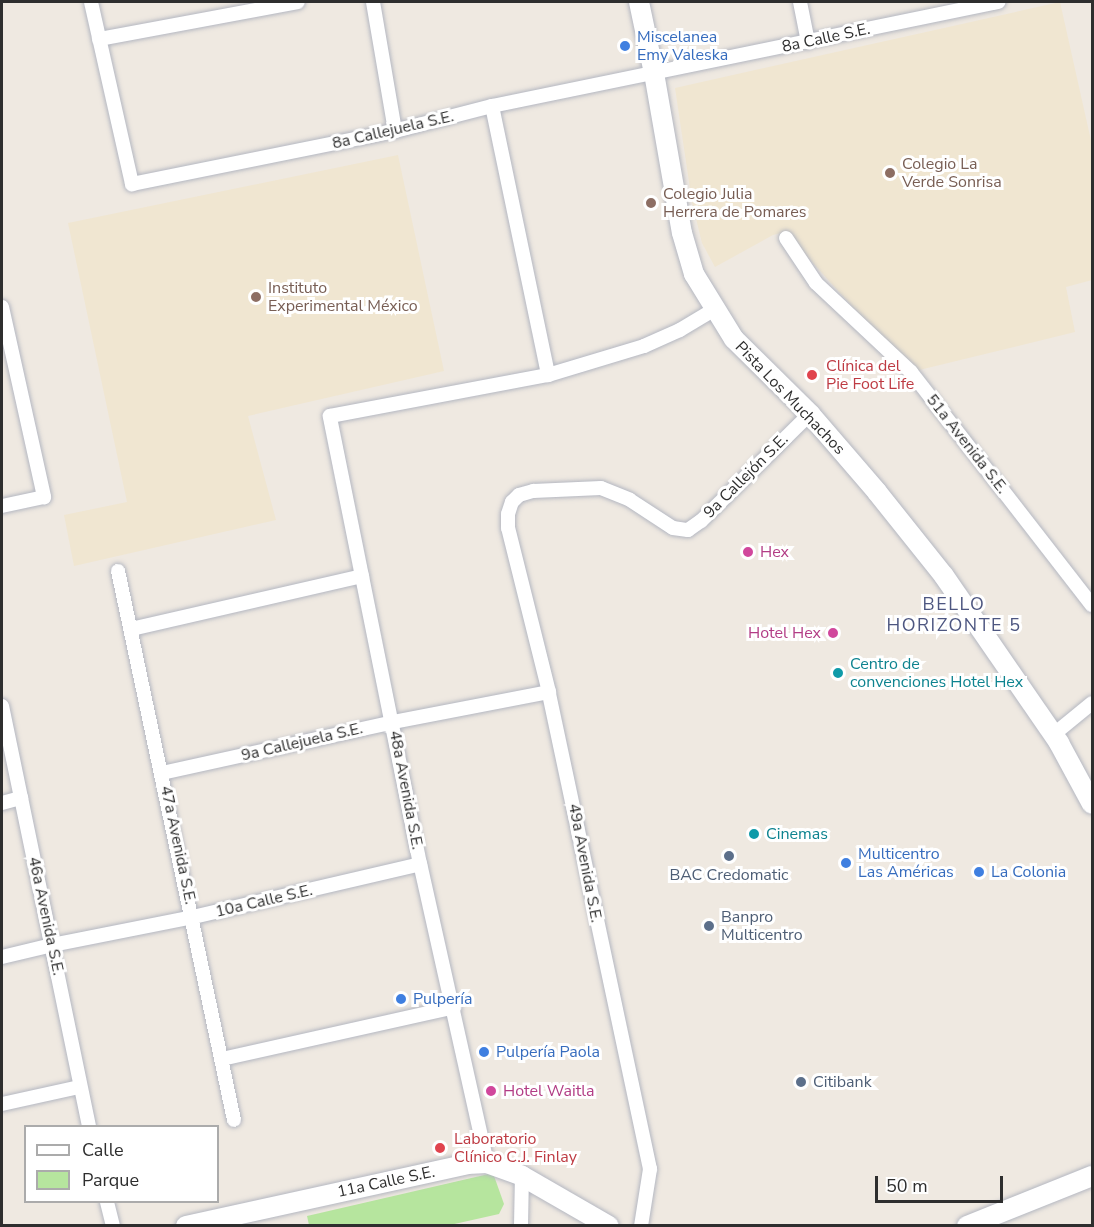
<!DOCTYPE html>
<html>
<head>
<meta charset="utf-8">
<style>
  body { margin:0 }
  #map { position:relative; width:1094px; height:1227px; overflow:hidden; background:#efe9e1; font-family:"Nunito Sans",sans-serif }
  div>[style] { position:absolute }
  .education>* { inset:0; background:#f0e6d1 }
  .green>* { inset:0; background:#b6e59e }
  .roads { filter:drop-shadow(0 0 2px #b4b7c1) drop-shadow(0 0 2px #b4b7c1) }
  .street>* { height:14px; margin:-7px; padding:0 7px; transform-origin:7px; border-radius:7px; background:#fff }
  .secondary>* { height:20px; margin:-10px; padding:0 10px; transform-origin:10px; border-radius:10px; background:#fff }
  .dots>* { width:16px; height:16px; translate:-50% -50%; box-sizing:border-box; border:3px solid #fff; border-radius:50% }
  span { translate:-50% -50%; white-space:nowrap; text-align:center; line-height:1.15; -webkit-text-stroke:6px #fff; paint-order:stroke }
  .shop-label { font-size:16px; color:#366cbe }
  .left { translate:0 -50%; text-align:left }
  .street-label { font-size:16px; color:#2e2e2e }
  .education-label { font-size:16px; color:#785e54 }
  .health-label { font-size:16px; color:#be3a42 }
  .hotel-label { font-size:16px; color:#b23c85 }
  .right { translate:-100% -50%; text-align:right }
  .culture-label { font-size:16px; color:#0d838f }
  .service-label { font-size:16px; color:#4e5e75 }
  .neighbourhood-label { font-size:18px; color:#4d5680; letter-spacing:1.5px }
  .frame { position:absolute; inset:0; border:3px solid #2e2e2e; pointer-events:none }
  .legend { position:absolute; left:24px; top:1125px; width:195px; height:78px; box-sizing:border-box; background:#fff; border:2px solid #ababab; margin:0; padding:8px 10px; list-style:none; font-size:18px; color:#2e2e2e }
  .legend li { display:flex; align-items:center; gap:12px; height:30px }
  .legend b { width:30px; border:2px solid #ababab }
  .scale { position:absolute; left:875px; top:1176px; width:128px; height:27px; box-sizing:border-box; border:3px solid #2e2e2e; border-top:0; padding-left:8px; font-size:18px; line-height:21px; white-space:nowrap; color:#2e2e2e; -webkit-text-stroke:4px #fff; paint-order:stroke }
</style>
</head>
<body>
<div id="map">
  <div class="education">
    <div style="clip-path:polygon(1060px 2px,1092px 145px,1092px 280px,1066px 287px,1075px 332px,911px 372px,785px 232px,773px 235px,715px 267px,702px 243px,692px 202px,675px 88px)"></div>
    <div style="clip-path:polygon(398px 155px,444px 371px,248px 416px,276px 520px,74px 566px,64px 515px,127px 502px,68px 223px)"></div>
  </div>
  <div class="green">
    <div style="clip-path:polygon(493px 1173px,504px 1204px,499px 1214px,450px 1225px,309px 1225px,307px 1216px)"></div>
  </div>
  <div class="roads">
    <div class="street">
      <div style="left:91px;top:2px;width:187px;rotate:77.3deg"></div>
      <div style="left:132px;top:184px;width:268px;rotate:-11.4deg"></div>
      <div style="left:395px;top:131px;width:100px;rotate:-14.5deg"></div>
      <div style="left:492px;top:106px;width:517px;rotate:-11.61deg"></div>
      <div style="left:373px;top:2px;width:131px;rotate:80.3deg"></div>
      <div style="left:800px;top:2px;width:41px;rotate:78.7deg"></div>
      <div style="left:99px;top:39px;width:202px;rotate:-10.5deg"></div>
      <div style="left:492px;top:106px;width:275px;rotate:78.2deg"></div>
      <div style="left:786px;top:238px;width:54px;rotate:56.3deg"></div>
      <div style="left:816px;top:283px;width:130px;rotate:43.1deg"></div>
      <div style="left:911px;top:372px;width:295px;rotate:52.2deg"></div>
      <div style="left:2px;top:307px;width:195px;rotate:77.5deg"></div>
      <div style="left:44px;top:497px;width:43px;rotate:167.9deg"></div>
      <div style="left:118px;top:571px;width:561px;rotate:78.07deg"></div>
      <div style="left:131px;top:629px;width:237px;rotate:-12.9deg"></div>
      <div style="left:2px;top:706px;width:429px;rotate:78.3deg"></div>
      <div style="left:1053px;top:735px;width:50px;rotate:-39.4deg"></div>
      <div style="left:162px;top:773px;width:237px;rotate:-12.4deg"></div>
      <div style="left:393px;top:722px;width:159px;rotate:-10.9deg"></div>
      <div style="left:2px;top:803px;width:20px;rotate:-15deg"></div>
      <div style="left:2px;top:957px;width:51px;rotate:-13.5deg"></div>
      <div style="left:52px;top:945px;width:144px;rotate:-11.2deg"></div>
      <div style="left:193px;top:917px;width:233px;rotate:-13.1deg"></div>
      <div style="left:222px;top:1059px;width:238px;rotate:-12.6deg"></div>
      <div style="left:2px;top:1104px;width:79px;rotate:-12.4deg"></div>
      <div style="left:487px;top:1163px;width:306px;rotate:-102.6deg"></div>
      <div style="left:420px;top:864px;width:457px;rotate:-101.4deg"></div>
      <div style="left:330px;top:416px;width:222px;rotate:-10.7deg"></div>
      <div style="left:548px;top:375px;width:100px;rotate:-16.8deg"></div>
      <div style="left:644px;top:346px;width:39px;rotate:-24deg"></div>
      <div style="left:680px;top:330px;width:41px;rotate:-31deg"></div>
      <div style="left:107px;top:1202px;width:25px;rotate:76deg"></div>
      <div style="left:521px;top:1226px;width:50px;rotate:-88.9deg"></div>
      <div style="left:641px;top:1226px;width:58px;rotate:-81deg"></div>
      <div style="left:650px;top:1169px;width:488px;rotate:-102deg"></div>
      <div style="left:549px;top:692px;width:169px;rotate:-104deg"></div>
      <div style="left:508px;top:528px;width:14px;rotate:-90deg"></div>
      <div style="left:508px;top:514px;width:13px;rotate:-72deg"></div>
      <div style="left:512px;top:502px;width:10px;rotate:-45deg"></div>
      <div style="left:519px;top:495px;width:15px;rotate:-16deg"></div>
      <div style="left:533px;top:491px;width:68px;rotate:-2.5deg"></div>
      <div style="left:601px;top:488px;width:31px;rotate:22deg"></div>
      <div style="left:630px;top:500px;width:51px;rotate:33.1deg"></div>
      <div style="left:673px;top:528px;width:15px;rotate:8deg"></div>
      <div style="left:688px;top:530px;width:16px;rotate:-35deg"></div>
      <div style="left:701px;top:521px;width:153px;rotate:-44.5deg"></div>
    </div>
    <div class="secondary">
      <div style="left:639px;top:2px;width:73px;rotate:78.1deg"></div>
      <div style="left:654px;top:73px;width:162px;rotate:80.1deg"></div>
      <div style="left:682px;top:233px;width:43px;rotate:73.7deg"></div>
      <div style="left:694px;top:274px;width:76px;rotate:58.4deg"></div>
      <div style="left:734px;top:339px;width:107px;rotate:44.6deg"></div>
      <div style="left:810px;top:414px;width:103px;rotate:49.3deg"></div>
      <div style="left:877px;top:492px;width:107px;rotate:51.4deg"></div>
      <div style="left:944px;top:576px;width:203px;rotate:55.4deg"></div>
      <div style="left:1059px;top:743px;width:69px;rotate:61.6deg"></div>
      <div style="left:186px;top:1226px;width:288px;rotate:-12.4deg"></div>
      <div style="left:467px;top:1164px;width:20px;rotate:-3deg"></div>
      <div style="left:487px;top:1163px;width:37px;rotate:20deg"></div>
      <div style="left:522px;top:1176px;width:100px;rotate:29.9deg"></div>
      <div style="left:967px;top:1226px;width:135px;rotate:-21.8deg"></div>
    </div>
  </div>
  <div class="dots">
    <div style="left:625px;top:46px;background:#3f7fe0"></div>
    <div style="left:890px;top:173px;background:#8d6e63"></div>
    <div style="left:651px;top:203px;background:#8d6e63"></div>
    <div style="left:256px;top:297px;background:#8d6e63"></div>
    <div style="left:812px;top:375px;background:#e0444e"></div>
    <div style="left:748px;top:552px;background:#d1479c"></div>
    <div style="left:833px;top:633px;background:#d1479c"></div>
    <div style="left:838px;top:673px;background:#0f9aa8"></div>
    <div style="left:754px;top:834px;background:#0f9aa8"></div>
    <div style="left:729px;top:856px;background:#5c6f8a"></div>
    <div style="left:846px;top:863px;background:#3f7fe0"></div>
    <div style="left:979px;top:872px;background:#3f7fe0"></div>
    <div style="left:709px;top:926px;background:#5c6f8a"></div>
    <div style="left:401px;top:999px;background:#3f7fe0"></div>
    <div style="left:484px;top:1052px;background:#3f7fe0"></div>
    <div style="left:801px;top:1082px;background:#5c6f8a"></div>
    <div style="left:491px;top:1091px;background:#d1479c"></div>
    <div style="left:440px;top:1148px;background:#e0444e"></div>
  </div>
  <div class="shop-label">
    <span class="left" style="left:637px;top:46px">Miscelanea<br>Emy Valeska</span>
    <span class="left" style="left:858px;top:863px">Multicentro<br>Las Américas</span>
    <span class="left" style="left:991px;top:872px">La Colonia</span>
    <span class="left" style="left:413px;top:999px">Pulpería</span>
    <span class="left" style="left:496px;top:1052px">Pulpería Paola</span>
  </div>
  <div class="street-label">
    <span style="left:826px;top:38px;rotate:-12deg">8a Calle S.E.</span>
    <span style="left:393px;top:130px;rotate:-13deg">8a Callejuela S.E.</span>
    <span style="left:790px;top:398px;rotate:46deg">Pista Los Muchachos</span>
    <span style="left:967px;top:444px;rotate:52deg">51a Avenida S.E.</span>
    <span style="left:746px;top:476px;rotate:-45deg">9a Callejón S.E.</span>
    <span style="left:302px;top:742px;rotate:-13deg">9a Callejuela S.E.</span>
    <span style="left:406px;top:790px;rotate:79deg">48a Avenida S.E.</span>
    <span style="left:178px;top:845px;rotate:78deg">47a Avenida S.E.</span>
    <span style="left:585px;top:863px;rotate:79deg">49a Avenida S.E.</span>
    <span style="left:264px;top:901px;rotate:-13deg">10a Calle S.E.</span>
    <span style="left:46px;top:916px;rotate:78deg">46a Avenida S.E.</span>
    <span style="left:386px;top:1182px;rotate:-12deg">11a Calle S.E.</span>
  </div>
  <div class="education-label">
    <span class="left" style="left:902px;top:173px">Colegio La<br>Verde Sonrisa</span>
    <span class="left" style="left:663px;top:203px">Colegio Julia<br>Herrera de Pomares</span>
    <span class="left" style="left:268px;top:297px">Instituto<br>Experimental México</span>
  </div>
  <div class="health-label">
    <span class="left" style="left:826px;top:375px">Clínica del<br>Pie Foot Life</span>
    <span class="left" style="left:454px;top:1148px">Laboratorio<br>Clínico C.J. Finlay</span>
  </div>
  <div class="hotel-label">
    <span class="left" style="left:760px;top:552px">Hex</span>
    <span class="right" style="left:821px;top:633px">Hotel Hex</span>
    <span class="left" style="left:503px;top:1091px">Hotel Waitla</span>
  </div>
  <div class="culture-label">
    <span class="left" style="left:850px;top:673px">Centro de<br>convenciones Hotel Hex</span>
    <span class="left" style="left:766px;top:834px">Cinemas</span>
  </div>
  <div class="service-label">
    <span style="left:729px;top:875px">BAC Credomatic</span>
    <span class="left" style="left:721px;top:926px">Banpro<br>Multicentro</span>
    <span class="left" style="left:813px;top:1082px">Citibank</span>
  </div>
  <div class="neighbourhood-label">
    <span style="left:954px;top:615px">BELLO<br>HORIZONTE 5</span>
  </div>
  <div class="frame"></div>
  <ul class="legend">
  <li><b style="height:8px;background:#fff"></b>Calle</li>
  <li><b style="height:16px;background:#b6e59e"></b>Parque</li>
  </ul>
  <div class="scale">50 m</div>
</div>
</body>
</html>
